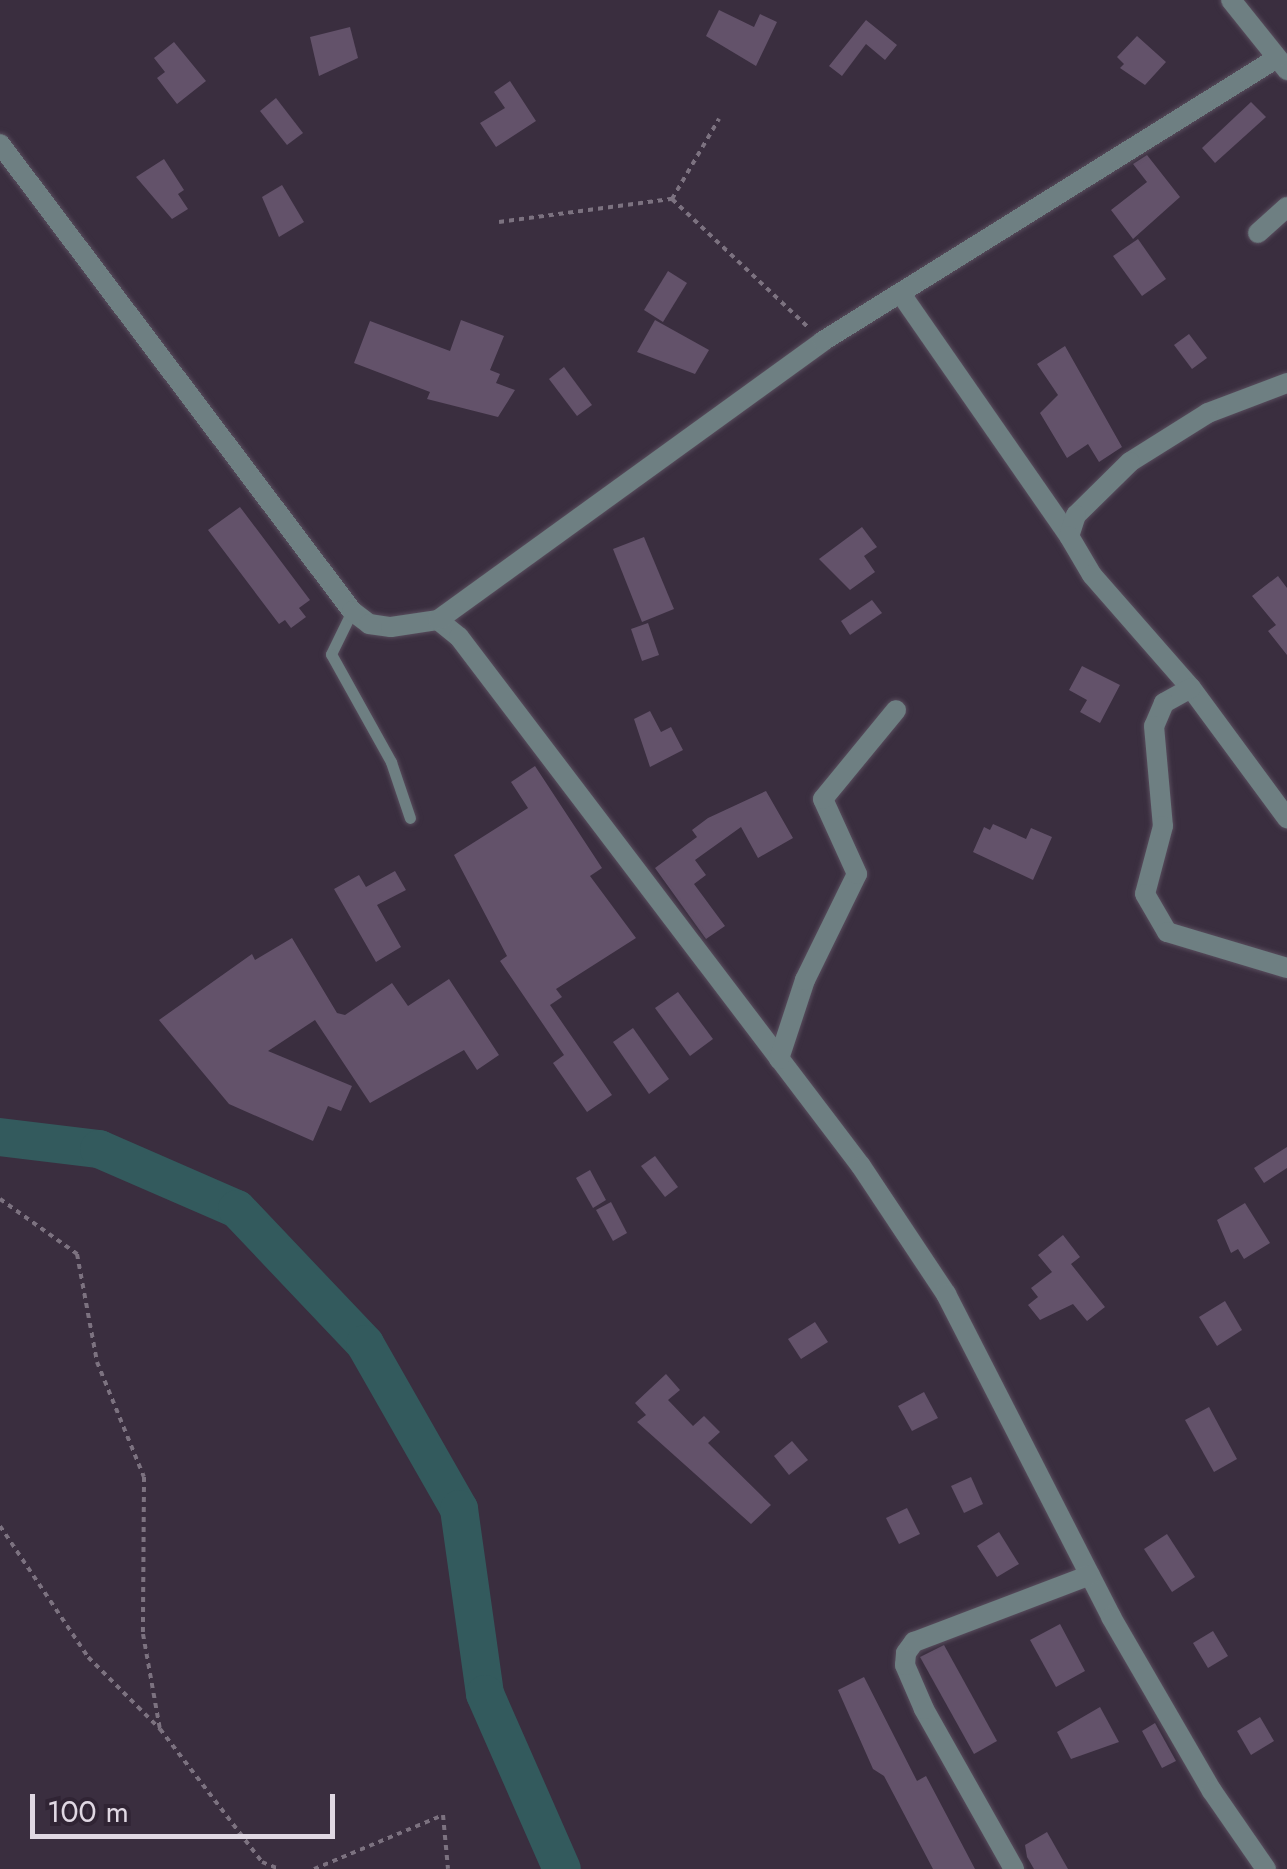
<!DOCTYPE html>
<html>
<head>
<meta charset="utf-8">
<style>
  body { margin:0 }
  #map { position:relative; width:1287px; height:1869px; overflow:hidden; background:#3a2e3f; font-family:Jost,sans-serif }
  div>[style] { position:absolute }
  .river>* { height:38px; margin:-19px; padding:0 19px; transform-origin:19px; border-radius:19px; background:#335a5d }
  .building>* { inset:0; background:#63526a }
  .path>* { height:4px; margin-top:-2px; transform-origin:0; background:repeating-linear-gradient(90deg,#7c7280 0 5px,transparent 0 10px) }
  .roads { filter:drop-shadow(0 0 2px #584d5d) drop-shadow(0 0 2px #584d5d) }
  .lane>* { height:11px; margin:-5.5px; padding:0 5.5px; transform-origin:5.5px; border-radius:5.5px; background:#6e7f82 }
  .street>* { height:20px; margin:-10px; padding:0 10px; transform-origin:10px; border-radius:10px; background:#6e7f82 }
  span { translate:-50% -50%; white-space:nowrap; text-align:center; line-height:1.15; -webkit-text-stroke:9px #302434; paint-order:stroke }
  .scale { position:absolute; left:30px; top:1794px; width:305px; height:45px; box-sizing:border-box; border:5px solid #e0d8e3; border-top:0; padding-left:12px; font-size:30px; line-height:35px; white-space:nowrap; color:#e0d8e3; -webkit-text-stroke:8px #302434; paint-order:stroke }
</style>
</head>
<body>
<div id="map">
  <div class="river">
    <div style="left:0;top:1137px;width:100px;rotate:6.9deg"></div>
    <div style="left:99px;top:1149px;width:150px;rotate:23.5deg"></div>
    <div style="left:237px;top:1209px;width:186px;rotate:46.5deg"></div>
    <div style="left:365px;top:1344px;width:190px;rotate:60.3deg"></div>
    <div style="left:459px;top:1509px;width:187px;rotate:82deg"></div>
    <div style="left:485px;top:1694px;width:191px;rotate:66.3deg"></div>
  </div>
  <div class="building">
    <div style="clip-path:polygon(719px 10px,754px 27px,760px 14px,777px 22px,756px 66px,706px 36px)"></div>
    <div style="clip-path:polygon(866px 20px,897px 45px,885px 60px,866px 44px,842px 76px,829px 66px)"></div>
    <div style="clip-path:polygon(350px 27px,358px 58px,319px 76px,310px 37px)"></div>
    <div style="clip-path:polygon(1137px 36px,1166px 62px,1145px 85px,1120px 68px,1124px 64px,1117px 57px)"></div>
    <div style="clip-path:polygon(174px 42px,206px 81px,177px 104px,157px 78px,165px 72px,154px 58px)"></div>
    <div style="clip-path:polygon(510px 81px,536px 121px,496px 147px,480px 123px,505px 108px,494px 92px)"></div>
    <div style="clip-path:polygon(276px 98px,303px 133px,287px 145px,260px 111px)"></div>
    <div style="clip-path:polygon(1251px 102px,1266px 117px,1215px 163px,1202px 148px)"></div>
    <div style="clip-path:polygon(1147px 155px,1180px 197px,1133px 239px,1111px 210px,1147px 182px,1133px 164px)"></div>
    <div style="clip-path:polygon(164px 159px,184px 190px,178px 194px,188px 209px,172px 219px,136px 177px)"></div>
    <div style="clip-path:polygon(282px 185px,304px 222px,279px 237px,262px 197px)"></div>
    <div style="clip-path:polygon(1138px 239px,1166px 279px,1142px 296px,1113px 256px)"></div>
    <div style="clip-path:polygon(668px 271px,687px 283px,663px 322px,644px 310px)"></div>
    <div style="clip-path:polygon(461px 320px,504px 336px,490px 370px,500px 374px,496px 383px,515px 390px,498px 417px,427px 399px,430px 392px,354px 363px,370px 321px,450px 351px)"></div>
    <div style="clip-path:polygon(655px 320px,709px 350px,695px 374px,637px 352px)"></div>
    <div style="clip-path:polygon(1189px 334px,1207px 358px,1192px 369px,1174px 345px)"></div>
    <div style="clip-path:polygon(1065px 346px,1122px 447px,1099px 462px,1088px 444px,1067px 458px,1040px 413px,1058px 395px,1037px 364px)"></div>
    <div style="clip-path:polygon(564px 367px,592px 405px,577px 416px,549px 379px)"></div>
    <div style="clip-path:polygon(240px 507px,310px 600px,299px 608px,306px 617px,291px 628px,285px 620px,279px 624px,208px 530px)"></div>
    <div style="clip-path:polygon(862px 527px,877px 547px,864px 556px,875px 572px,850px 590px,819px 559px)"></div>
    <div style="clip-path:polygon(644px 537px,674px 609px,642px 622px,613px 549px)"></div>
    <div style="clip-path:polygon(1278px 576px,1287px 588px,1287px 655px,1268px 631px,1276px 625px,1252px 596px)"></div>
    <div style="clip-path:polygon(872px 600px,882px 613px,850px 635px,841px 621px)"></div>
    <div style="clip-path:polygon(648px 623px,659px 655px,642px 661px,631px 629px)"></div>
    <div style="clip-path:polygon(1082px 666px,1120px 685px,1100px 723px,1080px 712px,1087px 700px,1069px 690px)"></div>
    <div style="clip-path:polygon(650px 711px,661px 732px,671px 727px,683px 750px,650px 767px,634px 719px)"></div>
    <div style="clip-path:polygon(535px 766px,602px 868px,590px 876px,636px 938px,556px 989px,562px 997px,550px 1005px,612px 1095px,587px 1112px,553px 1063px,564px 1055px,500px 961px,507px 956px,454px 855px,528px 808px,511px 782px)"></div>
    <div style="clip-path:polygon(766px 791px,793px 838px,758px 858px,741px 827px,695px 860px,706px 875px,694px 884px,725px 926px,706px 939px,655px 868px,697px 837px,692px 830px,708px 818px)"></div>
    <div style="clip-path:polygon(993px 824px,1026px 839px,1031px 828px,1052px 837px,1033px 880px,973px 852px,984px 827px,990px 830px)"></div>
    <div style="clip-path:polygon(395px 871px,406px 890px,377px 905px,401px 947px,376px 962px,334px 889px,359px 875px,366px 887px)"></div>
    <div style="clip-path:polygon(292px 938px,337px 1013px,345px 1015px,392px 983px,408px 1006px,449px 979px,499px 1055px,477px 1070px,464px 1050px,370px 1103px,315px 1020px,268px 1051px,352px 1086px,341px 1111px,328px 1106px,313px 1141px,229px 1104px,159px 1020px,252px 954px,255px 960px)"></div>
    <div style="clip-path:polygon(678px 992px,713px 1039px,690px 1056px,655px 1008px)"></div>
    <div style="clip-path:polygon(633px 1028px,669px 1079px,649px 1094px,613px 1042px)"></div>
    <div style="clip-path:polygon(1287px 1147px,1287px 1168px,1264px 1183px,1254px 1168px)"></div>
    <div style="clip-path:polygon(655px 1156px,678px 1187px,665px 1197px,641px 1166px)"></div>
    <div style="clip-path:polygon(590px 1170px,606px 1200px,593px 1208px,576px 1178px)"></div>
    <div style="clip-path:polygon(611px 1202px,627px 1233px,613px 1241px,596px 1210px)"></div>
    <div style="clip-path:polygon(1245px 1203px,1270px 1243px,1244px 1259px,1238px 1249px,1231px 1253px,1217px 1220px)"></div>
    <div style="clip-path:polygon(1063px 1235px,1080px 1257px,1071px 1264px,1105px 1307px,1087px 1321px,1073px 1304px,1040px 1320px,1028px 1305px,1038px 1297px,1031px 1288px,1052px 1272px,1038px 1255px)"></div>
    <div style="clip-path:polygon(1225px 1301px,1242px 1330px,1217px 1346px,1199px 1317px)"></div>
    <div style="clip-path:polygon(815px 1322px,828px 1342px,801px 1359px,788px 1339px)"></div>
    <div style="clip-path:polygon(666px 1374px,680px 1390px,668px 1400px,693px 1426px,704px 1416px,720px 1432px,708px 1443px,771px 1505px,751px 1524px,637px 1422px,646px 1415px,635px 1403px)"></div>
    <div style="clip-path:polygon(924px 1392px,938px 1418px,912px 1431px,898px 1406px)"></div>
    <div style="clip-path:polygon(1209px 1407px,1237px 1459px,1214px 1472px,1185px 1420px)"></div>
    <div style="clip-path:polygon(792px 1441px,808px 1460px,789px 1475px,774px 1456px)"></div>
    <div style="clip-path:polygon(971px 1477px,983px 1504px,964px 1513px,951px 1486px)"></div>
    <div style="clip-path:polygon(907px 1508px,920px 1534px,899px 1544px,886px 1518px)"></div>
    <div style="clip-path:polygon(999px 1532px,1019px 1564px,997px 1577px,977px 1546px)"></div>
    <div style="clip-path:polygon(1167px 1534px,1195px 1577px,1172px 1592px,1144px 1549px)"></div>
    <div style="clip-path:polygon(1060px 1624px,1085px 1671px,1056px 1687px,1030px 1640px)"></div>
    <div style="clip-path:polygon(1213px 1631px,1228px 1656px,1208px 1668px,1193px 1643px)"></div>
    <div style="clip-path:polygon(944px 1645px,997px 1741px,974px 1754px,920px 1657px)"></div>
    <div style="clip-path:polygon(864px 1677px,917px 1781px,926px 1776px,975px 1869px,933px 1869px,884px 1776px,873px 1769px,838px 1690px)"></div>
    <div style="clip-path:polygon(1100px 1707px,1119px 1742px,1071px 1759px,1057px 1732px)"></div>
    <div style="clip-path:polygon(1260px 1717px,1274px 1741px,1251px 1755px,1237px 1731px)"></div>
    <div style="clip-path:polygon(1155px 1723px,1176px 1761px,1162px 1768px,1142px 1731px)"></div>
    <div style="clip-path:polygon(1047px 1832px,1068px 1869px,1034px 1869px,1027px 1857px,1025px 1845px)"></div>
  </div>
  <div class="path">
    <div style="left:672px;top:199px;width:93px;rotate:-59.6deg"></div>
    <div style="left:499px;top:222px;width:175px;rotate:-7.6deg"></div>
    <div style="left:672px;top:199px;width:187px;rotate:43.3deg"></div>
    <div style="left:0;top:1199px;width:95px;rotate:35.5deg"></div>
    <div style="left:77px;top:1254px;width:110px;rotate:79.5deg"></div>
    <div style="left:97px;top:1362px;width:124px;rotate:67.8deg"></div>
    <div style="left:144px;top:1477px;width:157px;rotate:90.4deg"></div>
    <div style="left:143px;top:1634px;width:97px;rotate:79.9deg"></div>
    <div style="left:0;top:1526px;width:158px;rotate:56.1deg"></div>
    <div style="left:88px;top:1657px;width:102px;rotate:45deg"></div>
    <div style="left:160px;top:1729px;width:168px;rotate:52.5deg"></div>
    <div style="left:262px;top:1862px;width:18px;rotate:22deg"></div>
    <div style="left:314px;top:1869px;width:140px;rotate:-22.7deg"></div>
    <div style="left:443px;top:1815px;width:54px;rotate:84.7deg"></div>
  </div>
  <div class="roads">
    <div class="lane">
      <div style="left:352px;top:611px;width:48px;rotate:116deg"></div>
      <div style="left:331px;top:654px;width:124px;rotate:60.9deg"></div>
      <div style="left:391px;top:762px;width:59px;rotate:71.3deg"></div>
    </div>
    <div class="street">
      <div style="left:1231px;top:0;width:90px;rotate:51.3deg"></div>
      <div style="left:0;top:144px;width:585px;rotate:52.99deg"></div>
      <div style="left:352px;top:611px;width:21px;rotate:37deg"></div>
      <div style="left:369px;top:624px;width:22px;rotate:8deg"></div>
      <div style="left:391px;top:627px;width:48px;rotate:-8.5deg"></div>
      <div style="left:438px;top:620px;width:27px;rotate:39deg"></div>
      <div style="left:459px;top:637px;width:664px;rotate:52.77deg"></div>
      <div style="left:861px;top:1166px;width:154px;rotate:56.4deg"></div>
      <div style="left:946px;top:1294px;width:363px;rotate:62.9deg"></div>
      <div style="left:1111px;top:1617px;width:201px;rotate:59.9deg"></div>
      <div style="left:1212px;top:1791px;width:95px;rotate:55.3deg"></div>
      <div style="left:1258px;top:233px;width:39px;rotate:-42deg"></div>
      <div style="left:901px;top:294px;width:295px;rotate:55.2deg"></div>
      <div style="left:1287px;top:383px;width:85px;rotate:159.2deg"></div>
      <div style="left:1208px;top:413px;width:92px;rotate:147.9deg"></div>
      <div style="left:1130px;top:462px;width:76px;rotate:135.5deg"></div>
      <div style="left:1076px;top:515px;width:22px;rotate:108deg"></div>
      <div style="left:1069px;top:536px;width:45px;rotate:59.5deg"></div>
      <div style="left:1092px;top:575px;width:150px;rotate:48.8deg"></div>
      <div style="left:1191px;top:688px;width:162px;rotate:53.6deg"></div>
      <div style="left:438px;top:620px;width:475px;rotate:-35.9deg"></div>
      <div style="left:823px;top:341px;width:535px;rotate:-31.94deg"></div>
      <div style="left:1191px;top:688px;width:31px;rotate:151deg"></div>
      <div style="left:1164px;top:703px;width:25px;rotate:113deg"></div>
      <div style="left:1154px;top:726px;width:100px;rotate:84.9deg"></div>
      <div style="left:1163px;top:826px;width:70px;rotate:104.8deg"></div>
      <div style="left:1145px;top:894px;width:44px;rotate:59.9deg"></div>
      <div style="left:1167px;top:932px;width:125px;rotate:16.7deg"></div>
      <div style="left:779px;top:1059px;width:83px;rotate:-71.8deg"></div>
      <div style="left:805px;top:980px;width:118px;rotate:-63.9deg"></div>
      <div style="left:857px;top:874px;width:82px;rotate:-114.4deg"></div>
      <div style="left:823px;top:799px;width:115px;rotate:-50.6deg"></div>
      <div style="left:1014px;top:1869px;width:184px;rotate:-119.4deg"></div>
      <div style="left:924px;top:1709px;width:48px;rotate:-113.4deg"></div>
      <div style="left:905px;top:1665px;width:12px;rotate:-85deg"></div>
      <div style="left:906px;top:1653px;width:14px;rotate:-54deg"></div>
      <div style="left:914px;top:1642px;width:188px;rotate:-20.8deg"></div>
    </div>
  </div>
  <div class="scale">100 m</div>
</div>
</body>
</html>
